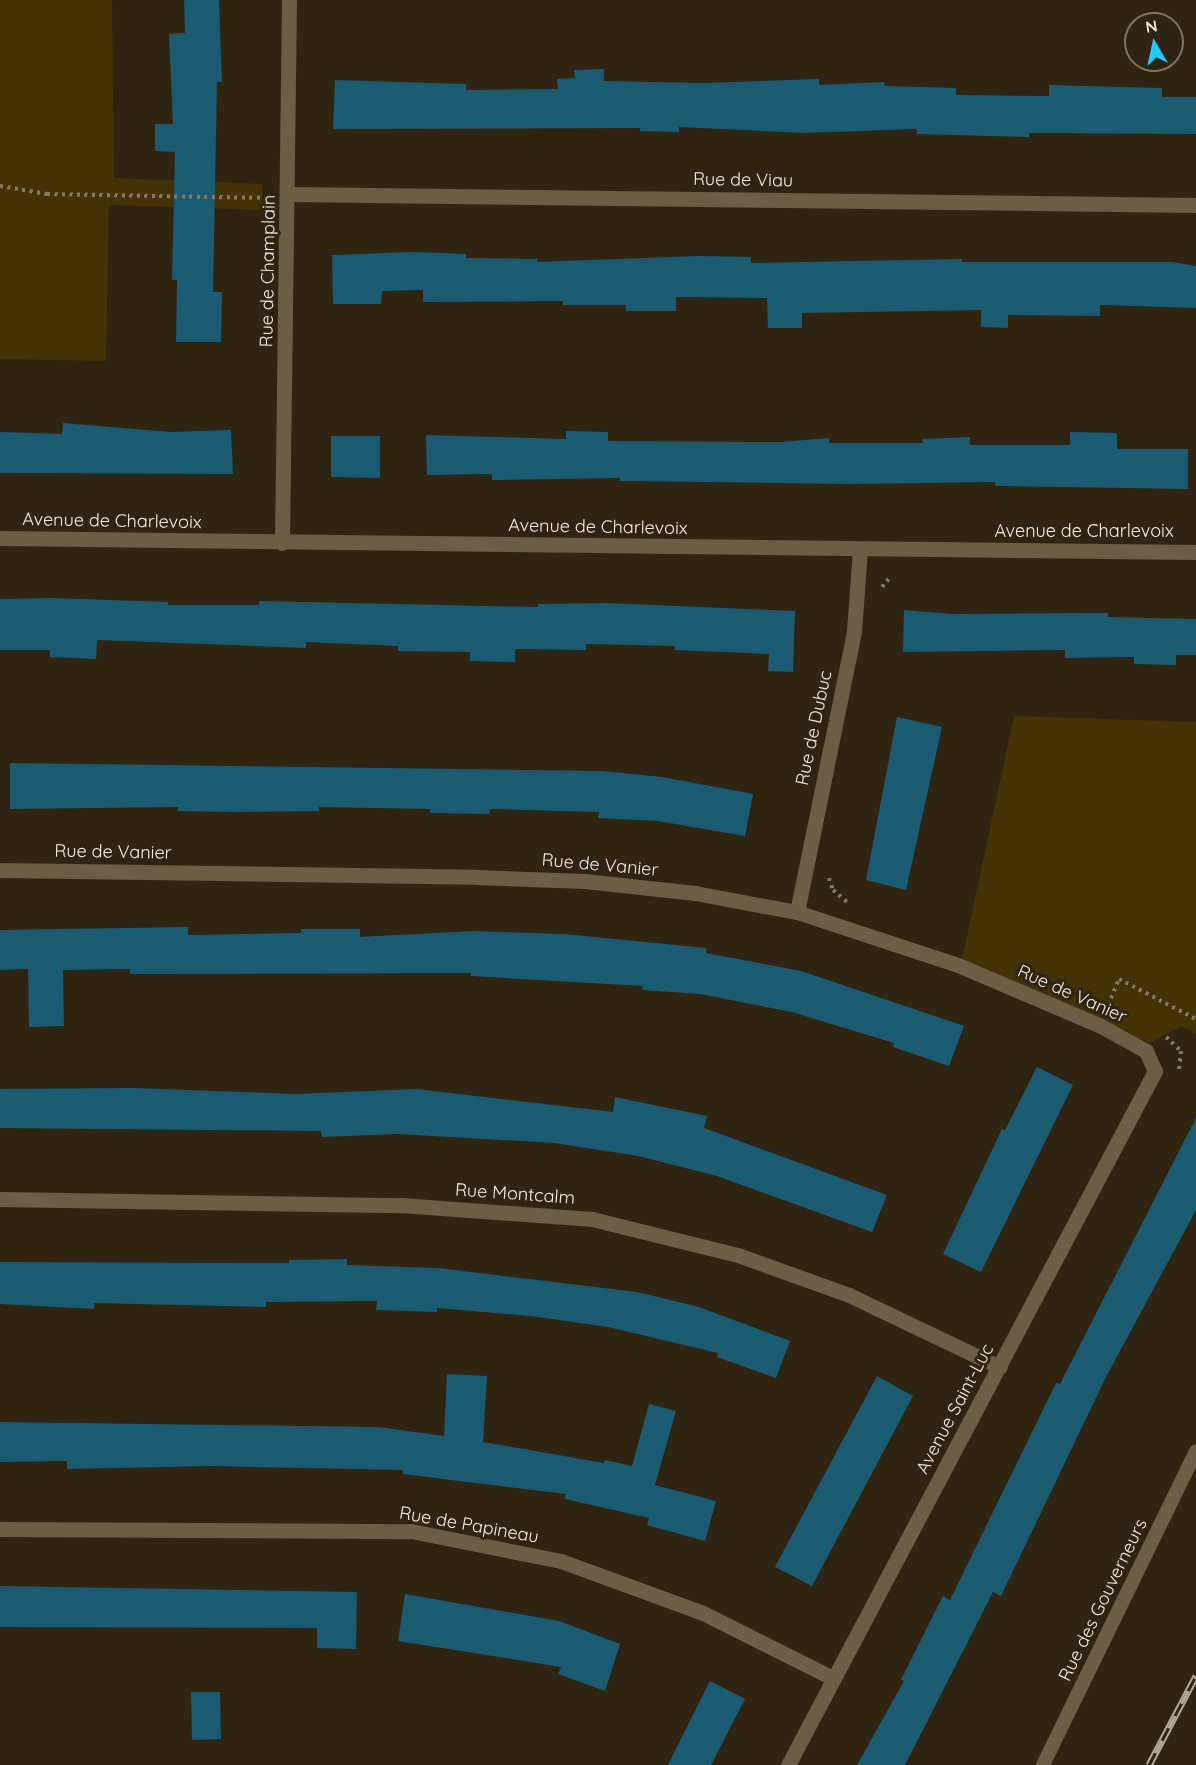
<!DOCTYPE html>
<html>
<head>
<meta charset="utf-8">
<style>
  body { margin:0 }
  #map { position:relative; width:1196px; height:1765px; overflow:hidden; background:#2e2411; font-family:Quicksand,sans-serif }
  div>[style] { position:absolute }
  .green>* { inset:0; background:#443106 }
  .building>* { inset:0; background:#1b5b72 }
  .path>* { height:4px; margin-top:-2px; transform-origin:0; background:repeating-linear-gradient(90deg,#827a6a 0 3px,transparent 0 7.5px) }
  .lane>* { height:14px; margin:-7px; padding:0 7px; transform-origin:7px; border-radius:7px; background:#6b5e45 }
  .street>* { height:15px; margin:-7.5px; padding:0 7.5px; transform-origin:7.5px; border-radius:7.5px; background:#6b5e45 }
  .rail>* { height:7px; margin-top:-3.5px; transform-origin:0; background:repeating-linear-gradient(90deg,#2e2411 0 14px,#b2ab9c 0 28px); box-sizing:border-box; border-block:2px solid #b2ab9c }
  span { translate:-50% -50%; white-space:nowrap; text-align:center; line-height:1.15; -webkit-text-stroke:6px #2e2411; paint-order:stroke }
  .street-label { font-size:18px; color:#f4eee2 }
  .north { position:absolute; left:1124px; top:12px; width:60px; height:60px; box-sizing:border-box; background:#2e2411; border:2px solid #7d7565; border-radius:50%; rotate:351deg; font-size:16px; font-weight:700; line-height:24px; text-align:center; color:#f4eee2 }
  .north::after { content:''; display:block; margin:auto; width:21px; height:27px; background:#22c9fe; clip-path:polygon(50% 0,100% 100%,50% 72%,0 100%) }
</style>
</head>
<body>
<div id="map">
  <div class="green">
    <div style="clip-path:polygon(0 0,112px 0,114px 178px,262px 184px,263px 210px,109px 205px,106px 361px,0 359px)"></div>
    <div style="clip-path:polygon(1014px 716px,1196px 722px,1196px 1034px,1181px 1026px,1150px 1043px,962px 959px)"></div>
  </div>
  <div class="building">
    <div style="clip-path:polygon(184px 0,219px 0,222px 82px,217px 82px,213px 292px,222px 292px,221px 342px,176px 342px,177px 280px,172px 280px,175px 152px,155px 151px,155px 124px,173px 124px,169px 34px,185px 33px)"></div>
    <div style="clip-path:polygon(604px 69px,604px 81px,702px 83px,819px 79px,819px 85px,884px 82px,885px 86px,956px 88px,956px 95px,1049px 96px,1049px 85px,1162px 88px,1162px 97px,1196px 97px,1196px 134px,1029px 133px,1029px 137px,917px 134px,917px 129px,803px 133px,679px 127px,679px 132px,640px 131px,640px 128px,333px 129px,335px 80px,466px 84px,466px 90px,558px 89px,557px 79px,575px 78px,574px 70px)"></div>
    <div style="clip-path:polygon(413px 252px,466px 254px,466px 258px,537px 259px,537px 262px,699px 256px,751px 257px,751px 263px,962px 259px,962px 262px,1172px 262px,1196px 266px,1196px 308px,1100px 305px,1100px 316px,1008px 315px,1008px 328px,981px 327px,981px 310px,802px 313px,802px 328px,768px 328px,767px 298px,676px 297px,676px 311px,626px 311px,626px 305px,563px 305px,563px 301px,423px 302px,423px 290px,382px 291px,381px 304px,333px 304px,332px 255px)"></div>
    <div style="clip-path:polygon(63px 423px,170px 432px,231px 430px,233px 474px,0 473px,0 432px,62px 434px)"></div>
    <div style="clip-path:polygon(566px 431px,608px 432px,608px 441px,781px 442px,829px 438px,829px 443px,923px 443px,922px 439px,970px 437px,970px 445px,1070px 445px,1070px 432px,1117px 433px,1117px 449px,1188px 449px,1188px 489px,995px 486px,995px 482px,851px 484px,620px 481px,620px 478px,492px 480px,492px 474px,427px 475px,426px 435px,566px 439px)"></div>
    <div style="clip-path:polygon(331px 436px,380px 436px,380px 478px,331px 477px)"></div>
    <div style="clip-path:polygon(52px 598px,168px 602px,168px 605px,259px 605px,259px 601px,538px 607px,538px 604px,607px 603px,795px 611px,793px 672px,768px 671px,769px 654px,675px 650px,675px 646px,586px 644px,586px 650px,515px 649px,515px 662px,470px 661px,470px 652px,398px 651px,398px 646px,306px 642px,306px 648px,97px 640px,96px 659px,50px 657px,50px 650px,0 650px,0 599px)"></div>
    <div style="clip-path:polygon(904px 610px,953px 614px,1108px 613px,1108px 617px,1196px 619px,1196px 655px,1176px 655px,1176px 665px,1134px 664px,1134px 657px,1065px 658px,1065px 650px,903px 652px)"></div>
    <div style="clip-path:polygon(897px 717px,942px 727px,906px 890px,866px 880px)"></div>
    <div style="clip-path:polygon(10px 763px,603px 771px,662px 777px,753px 794px,745px 836px,658px 821px,598px 818px,599px 812px,490px 809px,490px 814px,430px 813px,430px 809px,319px 807px,319px 811px,236px 812px,178px 811px,178px 807px,10px 809px)"></div>
    <div style="clip-path:polygon(188px 927px,188px 935px,301px 933px,301px 929px,360px 929px,360px 937px,473px 931px,564px 934px,706px 948px,706px 953px,801px 971px,964px 1026px,949px 1066px,893px 1047px,894px 1043px,792px 1012px,700px 994px,642px 990px,643px 986px,471px 976px,471px 973px,130px 974px,130px 969px,63px 970px,64px 1026px,29px 1027px,28px 969px,0 970px,0 930px)"></div>
    <div style="clip-path:polygon(1037px 1067px,1073px 1085px,981px 1272px,943px 1254px,1002px 1129px,1005px 1130px)"></div>
    <div style="clip-path:polygon(134px 1088px,296px 1094px,416px 1089px,613px 1112px,615px 1097px,707px 1116px,704px 1128px,887px 1195px,872px 1232px,717px 1176px,638px 1156px,555px 1143px,397px 1134px,322px 1137px,321px 1131px,0 1128px,0 1089px)"></div>
    <div style="clip-path:polygon(1196px 1118px,1196px 1210px,1106px 1377px,1001px 1596px,993px 1592px,905px 1765px,857px 1765px,904px 1681px,901px 1680px,943px 1596px,950px 1600px,1056px 1383px,1060px 1384px)"></div>
    <div style="clip-path:polygon(347px 1259px,347px 1265px,438px 1268px,637px 1292px,699px 1307px,790px 1341px,776px 1378px,717px 1357px,718px 1353px,608px 1327px,531px 1316px,437px 1308px,437px 1312px,376px 1310px,377px 1301px,266px 1302px,266px 1307px,94px 1303px,94px 1309px,0 1304px,0 1262px,289px 1263px,289px 1260px)"></div>
    <div style="clip-path:polygon(447px 1374px,487px 1376px,483px 1442px,604px 1463px,605px 1460px,632px 1466px,649px 1404px,676px 1411px,655px 1485px,716px 1501px,705px 1541px,647px 1525px,649px 1518px,565px 1499px,566px 1494px,403px 1474px,403px 1470px,212px 1466px,67px 1469px,67px 1461px,0 1462px,0 1422px,378px 1427px,444px 1436px)"></div>
    <div style="clip-path:polygon(877px 1376px,913px 1396px,812px 1586px,775px 1567px)"></div>
    <div style="clip-path:polygon(0 1586px,357px 1592px,356px 1649px,317px 1648px,317px 1628px,0 1627px)"></div>
    <div style="clip-path:polygon(405px 1594px,559px 1621px,620px 1644px,605px 1691px,558px 1674px,561px 1667px,398px 1641px)"></div>
    <div style="clip-path:polygon(710px 1681px,745px 1699px,711px 1765px,668px 1765px)"></div>
    <div style="clip-path:polygon(191px 1692px,220px 1692px,221px 1739px,192px 1740px)"></div>
  </div>
  <div class="path">
    <div style="left:0;top:186px;width:48px;rotate:9.7deg"></div>
    <div style="left:47px;top:194px;width:219px;rotate:1deg"></div>
    <div style="left:882px;top:587px;width:14px;rotate:-51deg"></div>
    <div style="left:829px;top:878px;width:13px;rotate:72deg"></div>
    <div style="left:833px;top:890px;width:18px;rotate:41deg"></div>
    <div style="left:1108px;top:1005px;width:28px;rotate:-67deg"></div>
    <div style="left:1119px;top:979px;width:87px;rotate:27.5deg"></div>
    <div style="left:1166px;top:1037px;width:21px;rotate:43deg"></div>
    <div style="left:1181px;top:1051px;width:18px;rotate:96deg"></div>
  </div>
  <div class="lane">
    <div style="left:1043px;top:1765px;width:349px;rotate:-64deg"></div>
  </div>
  <div class="street">
    <div style="left:289px;top:194px;width:907px;rotate:0.69deg"></div>
    <div style="left:0;top:538px;width:1196px;rotate:0.67deg"></div>
    <div style="left:282px;top:543px;width:543px;rotate:-89.26deg"></div>
    <div style="left:0;top:870px;width:476px;rotate:0.8deg"></div>
    <div style="left:476px;top:877px;width:109px;rotate:2.1deg"></div>
    <div style="left:585px;top:881px;width:111px;rotate:6.2deg"></div>
    <div style="left:695px;top:893px;width:104px;rotate:10.6deg"></div>
    <div style="left:797px;top:912px;width:169px;rotate:18.2deg"></div>
    <div style="left:958px;top:965px;width:153px;rotate:23.1deg"></div>
    <div style="left:1099px;top:1025px;width:54px;rotate:29deg"></div>
    <div style="left:1146px;top:1051px;width:22px;rotate:66deg"></div>
    <div style="left:1155px;top:1071px;width:785px;rotate:117.87deg"></div>
    <div style="left:797px;top:912px;width:287px;rotate:-78.5deg"></div>
    <div style="left:854px;top:631px;width:81px;rotate:-85.8deg"></div>
    <div style="left:0;top:1199px;width:401px;rotate:0.9deg"></div>
    <div style="left:401px;top:1205px;width:192px;rotate:4.2deg"></div>
    <div style="left:592px;top:1219px;width:150px;rotate:13.9deg"></div>
    <div style="left:738px;top:1255px;width:118px;rotate:19.8deg"></div>
    <div style="left:849px;top:1295px;width:167px;rotate:25.5deg"></div>
    <div style="left:0;top:1529px;width:411px;rotate:0.3deg"></div>
    <div style="left:411px;top:1531px;width:153px;rotate:11.3deg"></div>
    <div style="left:561px;top:1561px;width:151px;rotate:20.1deg"></div>
    <div style="left:703px;top:1613px;width:145px;rotate:26.6deg"></div>
  </div>
  <div class="rail">
    <div style="left:1149px;top:1765px;width:101px;rotate:-62.2deg"></div>
  </div>
  <div class="street-label">
    <span style="left:743px;top:180px;rotate:1deg">Rue de Viau</span>
    <span style="left:268px;top:271px;rotate:-89deg">Rue de Champlain</span>
    <span style="left:112px;top:521px;rotate:1deg">Avenue de Charlevoix</span>
    <span style="left:598px;top:527px;rotate:1deg">Avenue de Charlevoix</span>
    <span style="left:1084px;top:531px">Avenue de Charlevoix</span>
    <span style="left:814px;top:728px;rotate:-78deg">Rue de Dubuc</span>
    <span style="left:113px;top:852px;rotate:1deg">Rue de Vanier</span>
    <span style="left:600px;top:865px;rotate:5deg">Rue de Vanier</span>
    <span style="left:1072px;top:994px;rotate:24deg">Rue de Vanier</span>
    <span style="left:515px;top:1194px;rotate:4deg">Rue Montcalm</span>
    <span style="left:955px;top:1409px;rotate:-62deg">Avenue Saint-Luc</span>
    <span style="left:469px;top:1525px;rotate:10deg">Rue de Papineau</span>
    <span style="left:1103px;top:1600px;rotate:-64deg">Rue des Gouverneurs</span>
  </div>
  <div class="north">N</div>
</div>
</body>
</html>
